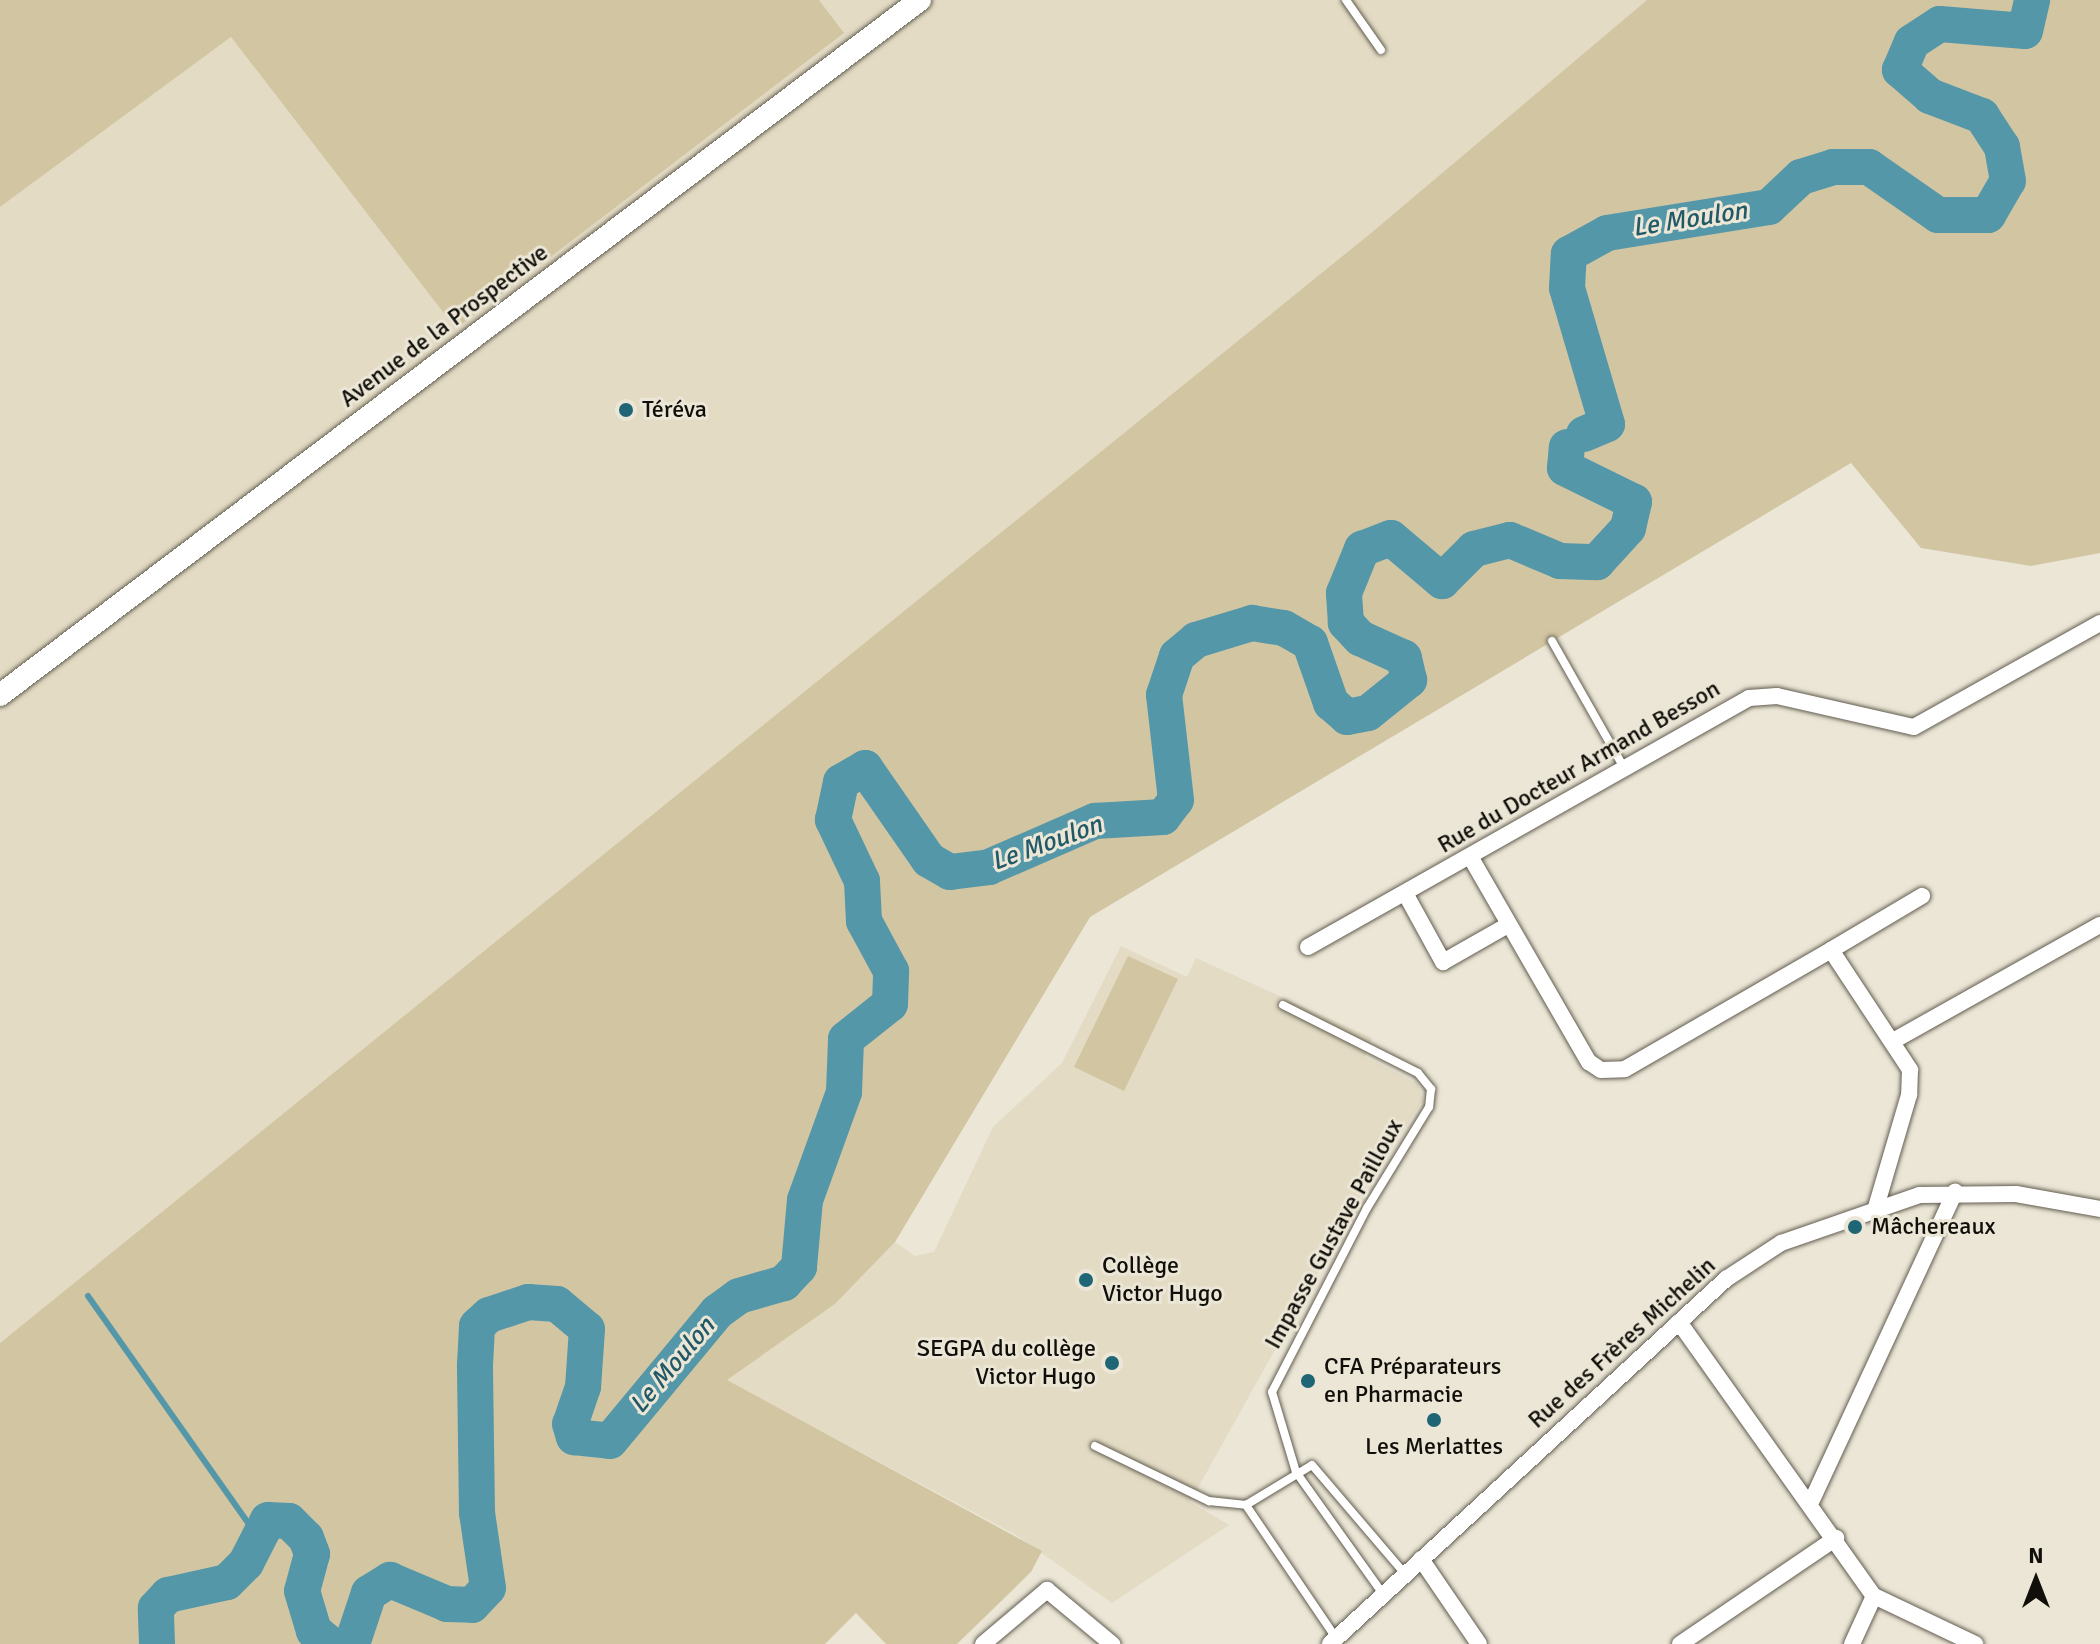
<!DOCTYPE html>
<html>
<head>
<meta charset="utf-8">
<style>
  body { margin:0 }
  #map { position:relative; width:2100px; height:1644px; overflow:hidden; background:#ebe6d6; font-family:Signika,sans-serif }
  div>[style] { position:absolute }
  .built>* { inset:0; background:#e3dbc4 }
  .green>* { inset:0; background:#d2c5a2 }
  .stream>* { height:6px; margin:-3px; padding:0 3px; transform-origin:3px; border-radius:3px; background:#5497a9 }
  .river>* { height:36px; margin:-18px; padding:0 18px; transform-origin:18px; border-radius:18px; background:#5497a9 }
  .roads { filter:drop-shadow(0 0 2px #625d50) drop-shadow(0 0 2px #625d50) }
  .service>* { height:8px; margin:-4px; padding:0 4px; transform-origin:4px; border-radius:4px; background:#fff }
  .minor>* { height:16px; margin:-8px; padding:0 8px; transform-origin:8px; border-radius:8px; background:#fff }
  .secondary>* { height:22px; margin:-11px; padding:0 11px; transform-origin:11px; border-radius:11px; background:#fff }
  .dots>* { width:22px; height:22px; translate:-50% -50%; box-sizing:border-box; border:4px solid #ebe6d6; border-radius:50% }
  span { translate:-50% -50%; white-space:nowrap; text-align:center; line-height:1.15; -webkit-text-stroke:6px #ebe6d6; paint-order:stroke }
  .street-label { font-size:24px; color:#110f0a }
  .poi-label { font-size:24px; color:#110f0a }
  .left { translate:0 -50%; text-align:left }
  .right { translate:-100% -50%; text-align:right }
  .water-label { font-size:26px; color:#215967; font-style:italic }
  .north { position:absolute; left:1996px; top:1540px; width:80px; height:80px; -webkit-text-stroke:6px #ebe6d6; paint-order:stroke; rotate:0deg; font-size:22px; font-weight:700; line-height:32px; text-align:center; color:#110f0a }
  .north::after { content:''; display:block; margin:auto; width:28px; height:36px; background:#110f0a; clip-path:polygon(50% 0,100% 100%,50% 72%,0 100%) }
</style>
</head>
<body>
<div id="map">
  <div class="built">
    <div style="clip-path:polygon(819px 0,1647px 0,1371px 233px,0 1343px,0 207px,231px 37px,456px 329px,843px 33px)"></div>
    <div style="clip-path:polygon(1121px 946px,1187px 977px,1196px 958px,1372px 1038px,1365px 1057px,1418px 1084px,1423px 1100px,1368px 1183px,1190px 1502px,1229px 1525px,1112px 1603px,1016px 1535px,726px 1380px,835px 1304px,895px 1242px,915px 1256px,934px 1252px,993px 1127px,1062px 1063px)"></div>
  </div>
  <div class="green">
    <div style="clip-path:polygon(0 0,819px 0,844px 33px,456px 329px,231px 37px,0 207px)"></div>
    <div style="clip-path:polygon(1647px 0,2100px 0,2100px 553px,2031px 566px,1921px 548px,1851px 463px,1090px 917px,895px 1242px,835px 1304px,727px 1380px,1042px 1551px,1031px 1572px,957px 1644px,886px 1644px,856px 1613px,825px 1644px,0 1644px,0 1343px,1371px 233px)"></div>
    <div style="clip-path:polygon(1128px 956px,1178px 979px,1124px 1091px,1074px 1067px)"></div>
  </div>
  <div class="stream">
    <div style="left:88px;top:1296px;width:291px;rotate:54.8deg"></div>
  </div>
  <div class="river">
    <div style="left:1584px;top:434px;width:25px;rotate:-23deg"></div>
    <div style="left:1607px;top:424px;width:142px;rotate:-106.4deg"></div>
    <div style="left:1567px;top:288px;width:34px;rotate:-87deg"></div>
    <div style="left:1569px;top:254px;width:43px;rotate:-28.9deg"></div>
    <div style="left:1607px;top:233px;width:164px;rotate:-9.1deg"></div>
    <div style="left:1769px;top:207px;width:44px;rotate:-43.2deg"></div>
    <div style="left:1801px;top:177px;width:34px;rotate:-17deg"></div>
    <div style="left:1833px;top:167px;width:36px"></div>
    <div style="left:1869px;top:167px;width:84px;rotate:34.8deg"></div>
    <div style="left:1938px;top:215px;width:50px"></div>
    <div style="left:1988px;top:215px;width:39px;rotate:-60deg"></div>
    <div style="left:2008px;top:181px;width:35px;rotate:-100deg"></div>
    <div style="left:2002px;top:147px;width:37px;rotate:-123deg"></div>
    <div style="left:1982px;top:116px;width:56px;rotate:-159deg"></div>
    <div style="left:1930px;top:96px;width:40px;rotate:-139deg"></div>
    <div style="left:1900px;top:70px;width:30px;rotate:-67deg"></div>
    <div style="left:1912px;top:42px;width:33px;rotate:-33deg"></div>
    <div style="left:1940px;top:24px;width:85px;rotate:4.7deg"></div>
    <div style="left:2025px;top:31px;width:32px;rotate:-77deg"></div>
    <div style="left:157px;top:1644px;width:36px;rotate:-92deg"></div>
    <div style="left:156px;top:1608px;width:18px;rotate:-47deg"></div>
    <div style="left:168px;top:1595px;width:60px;rotate:-12.4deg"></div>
    <div style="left:227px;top:1582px;width:27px;rotate:-45deg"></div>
    <div style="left:246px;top:1563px;width:48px;rotate:-62.9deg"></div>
    <div style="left:268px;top:1520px;width:21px;rotate:3deg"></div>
    <div style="left:289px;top:1521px;width:24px;rotate:45deg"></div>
    <div style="left:306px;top:1538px;width:17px;rotate:69deg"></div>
    <div style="left:312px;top:1554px;width:38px;rotate:105deg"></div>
    <div style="left:302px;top:1591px;width:42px;rotate:73.3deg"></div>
    <div style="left:314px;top:1631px;width:21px;rotate:39deg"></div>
    <div style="left:352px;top:1644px;width:54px;rotate:-71.6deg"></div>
    <div style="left:369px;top:1593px;width:25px;rotate:-32deg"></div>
    <div style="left:390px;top:1580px;width:62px;rotate:22.8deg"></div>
    <div style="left:447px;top:1604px;width:25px;rotate:2deg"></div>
    <div style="left:472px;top:1605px;width:23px;rotate:-47deg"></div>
    <div style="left:488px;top:1588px;width:76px;rotate:-98.3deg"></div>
    <div style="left:477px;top:1513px;width:148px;rotate:-90.8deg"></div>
    <div style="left:475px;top:1365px;width:39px;rotate:-87deg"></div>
    <div style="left:477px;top:1326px;width:16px;rotate:-43deg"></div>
    <div style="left:489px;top:1315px;width:41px;rotate:-18.4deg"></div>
    <div style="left:528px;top:1302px;width:29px;rotate:4deg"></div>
    <div style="left:557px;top:1304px;width:39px;rotate:40deg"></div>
    <div style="left:587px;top:1329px;width:58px;rotate:93.9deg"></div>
    <div style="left:583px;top:1387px;width:39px;rotate:109deg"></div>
    <div style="left:570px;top:1424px;width:14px;rotate:73deg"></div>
    <div style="left:574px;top:1437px;width:36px;rotate:6deg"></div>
    <div style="left:610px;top:1441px;width:168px;rotate:-50.3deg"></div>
    <div style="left:717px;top:1312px;width:27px;rotate:-36deg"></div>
    <div style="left:739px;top:1296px;width:47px;rotate:-16.1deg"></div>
    <div style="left:784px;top:1283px;width:22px;rotate:-47deg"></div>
    <div style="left:799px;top:1267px;width:67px;rotate:-84.9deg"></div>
    <div style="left:805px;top:1200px;width:115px;rotate:-70.1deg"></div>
    <div style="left:844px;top:1092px;width:53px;rotate:-87.8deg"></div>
    <div style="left:846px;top:1039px;width:56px;rotate:-38.5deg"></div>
    <div style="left:890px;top:1004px;width:33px;rotate:-88deg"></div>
    <div style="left:891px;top:971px;width:57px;rotate:-118.4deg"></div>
    <div style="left:864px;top:921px;width:40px;rotate:-92.9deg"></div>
    <div style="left:862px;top:881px;width:68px;rotate:-115.4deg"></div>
    <div style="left:833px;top:820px;width:39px;rotate:-78deg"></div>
    <div style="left:841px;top:782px;width:28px;rotate:-30deg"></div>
    <div style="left:865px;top:768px;width:112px;rotate:55.2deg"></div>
    <div style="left:929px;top:860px;width:24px;rotate:30deg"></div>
    <div style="left:950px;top:872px;width:39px;rotate:-7deg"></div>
    <div style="left:989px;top:867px;width:116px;rotate:-23.5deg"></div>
    <div style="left:1095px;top:821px;width:68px;rotate:-3.4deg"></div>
    <div style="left:1163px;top:817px;width:21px;rotate:-53deg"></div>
    <div style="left:1176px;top:800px;width:106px;rotate:-96.5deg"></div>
    <div style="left:1164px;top:695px;width:41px;rotate:-71.6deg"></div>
    <div style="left:1177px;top:656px;width:25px;rotate:-40deg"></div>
    <div style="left:1196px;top:640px;width:59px;rotate:-16.9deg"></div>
    <div style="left:1252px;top:623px;width:32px;rotate:9deg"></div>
    <div style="left:1284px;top:628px;width:30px;rotate:30deg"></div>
    <div style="left:1310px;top:643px;width:64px;rotate:70.7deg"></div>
    <div style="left:1331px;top:703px;width:21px;rotate:41deg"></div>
    <div style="left:1347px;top:717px;width:21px;rotate:-11deg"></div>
    <div style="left:1368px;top:713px;width:53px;rotate:-38.8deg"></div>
    <div style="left:1409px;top:680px;width:23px;rotate:-103deg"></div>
    <div style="left:1404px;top:658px;width:48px;rotate:-155.6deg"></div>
    <div style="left:1360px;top:638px;width:21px;rotate:-133deg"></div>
    <div style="left:1346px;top:623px;width:30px;rotate:-94deg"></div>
    <div style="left:1344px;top:593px;width:48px;rotate:-67.8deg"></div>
    <div style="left:1362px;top:549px;width:31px;rotate:-21deg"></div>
    <div style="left:1391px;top:538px;width:67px;rotate:40.1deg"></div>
    <div style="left:1442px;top:581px;width:45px;rotate:-45deg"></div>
    <div style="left:1474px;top:549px;width:37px;rotate:-14deg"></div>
    <div style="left:1510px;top:540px;width:54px;rotate:22.8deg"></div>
    <div style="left:1560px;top:561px;width:37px;rotate:2deg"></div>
    <div style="left:1597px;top:562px;width:46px;rotate:-47.6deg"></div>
    <div style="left:1628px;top:528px;width:27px;rotate:-77deg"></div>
    <div style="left:1634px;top:502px;width:77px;rotate:-153.8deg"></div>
    <div style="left:1565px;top:468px;width:21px;rotate:-85deg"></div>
  </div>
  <div class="roads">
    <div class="service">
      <div style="left:1346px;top:0;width:61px;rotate:55deg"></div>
      <div style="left:1552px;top:641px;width:144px;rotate:60.4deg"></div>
      <div style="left:1283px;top:1005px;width:151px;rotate:26.7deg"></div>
      <div style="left:1418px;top:1073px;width:21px;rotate:51deg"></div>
      <div style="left:1431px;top:1089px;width:18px;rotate:96deg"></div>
      <div style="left:1429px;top:1107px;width:119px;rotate:121.5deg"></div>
      <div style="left:1367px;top:1208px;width:207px;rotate:117.3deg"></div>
      <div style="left:1272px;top:1392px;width:84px;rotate:73.3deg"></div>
      <div style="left:1296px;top:1472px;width:150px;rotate:54.5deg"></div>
      <div style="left:1095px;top:1446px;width:127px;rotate:25.8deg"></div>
      <div style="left:1209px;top:1501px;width:37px;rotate:6deg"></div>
      <div style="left:1336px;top:1638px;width:161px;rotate:-124.1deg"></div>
      <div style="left:1246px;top:1505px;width:77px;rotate:-31.2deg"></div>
      <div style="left:1312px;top:1465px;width:143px;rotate:49.5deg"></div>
    </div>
    <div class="minor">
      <div style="left:1471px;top:858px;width:236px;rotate:60deg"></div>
      <div style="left:1589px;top:1062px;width:14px;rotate:34deg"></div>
      <div style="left:1601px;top:1070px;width:24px;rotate:-2deg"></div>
      <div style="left:1625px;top:1069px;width:238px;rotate:-30deg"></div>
      <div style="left:1831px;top:950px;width:144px;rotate:56.6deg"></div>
      <div style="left:1910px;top:1070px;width:25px;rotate:92deg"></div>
      <div style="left:1909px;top:1095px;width:117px;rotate:106.4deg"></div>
      <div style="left:1405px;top:893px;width:79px;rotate:61.2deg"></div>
      <div style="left:1443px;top:962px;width:73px;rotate:-29.7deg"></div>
      <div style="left:1308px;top:947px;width:506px;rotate:-29.45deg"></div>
      <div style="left:1749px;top:698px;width:28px;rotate:-4deg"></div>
      <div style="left:1777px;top:696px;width:140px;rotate:12.8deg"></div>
      <div style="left:1914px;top:727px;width:213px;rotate:-29.2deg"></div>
      <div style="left:1831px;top:950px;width:106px;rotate:-30.7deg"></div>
      <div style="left:1893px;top:1041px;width:237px;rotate:-29.3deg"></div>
      <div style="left:1679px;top:1322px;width:336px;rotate:54.6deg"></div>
      <div style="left:1874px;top:1596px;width:112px;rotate:25.4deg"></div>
      <div style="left:1812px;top:1500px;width:340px;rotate:-65.1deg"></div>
      <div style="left:1421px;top:1559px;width:103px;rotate:55.7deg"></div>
      <div style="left:983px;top:1644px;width:84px;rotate:-40.2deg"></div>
      <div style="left:1047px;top:1590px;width:85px;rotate:39.7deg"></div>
      <div style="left:1330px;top:1644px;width:539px;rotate:-42.67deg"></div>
      <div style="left:1726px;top:1279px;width:66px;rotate:-33.2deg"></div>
      <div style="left:1781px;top:1243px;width:147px;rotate:-19.1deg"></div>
      <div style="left:1920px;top:1195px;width:96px;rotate:-0.6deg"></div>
      <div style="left:2016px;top:1194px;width:85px;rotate:10.1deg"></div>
      <div style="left:1680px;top:1644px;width:189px;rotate:-34.2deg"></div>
      <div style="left:1852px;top:1644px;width:53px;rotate:-65.4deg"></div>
    </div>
    <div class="secondary">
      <div style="left:0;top:695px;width:1153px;rotate:-37.07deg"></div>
    </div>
  </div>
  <div class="dots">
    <div style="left:626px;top:410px;background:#1f6575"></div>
    <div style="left:1855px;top:1227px;background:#1f6575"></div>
    <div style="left:1086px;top:1280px;background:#1f6575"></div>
    <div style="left:1112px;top:1363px;background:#1f6575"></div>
    <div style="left:1308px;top:1381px;background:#1f6575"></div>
    <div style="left:1434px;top:1420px;background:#1f6575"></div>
  </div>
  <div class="street-label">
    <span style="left:444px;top:326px;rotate:-37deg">Avenue de la Prospective</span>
    <span style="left:1579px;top:767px;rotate:-30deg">Rue du Docteur Armand Besson</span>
    <span style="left:1334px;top:1234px;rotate:-61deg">Impasse Gustave Pailloux</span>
    <span style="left:1622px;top:1343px;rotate:-42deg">Rue des Frères Michelin</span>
  </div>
  <div class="poi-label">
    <span class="left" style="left:642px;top:410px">Téréva</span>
    <span class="left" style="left:1871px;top:1227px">Mâchereaux</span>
    <span class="left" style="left:1102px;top:1280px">Collège<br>Victor Hugo</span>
    <span class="right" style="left:1096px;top:1363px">SEGPA du collège<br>Victor Hugo</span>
    <span class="left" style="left:1324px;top:1381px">CFA Préparateurs<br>en Pharmacie</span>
    <span style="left:1434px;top:1447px">Les Merlattes</span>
  </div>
  <div class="water-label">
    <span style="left:1690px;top:220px;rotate:-9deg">Le Moulon</span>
    <span style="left:1047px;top:844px;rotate:-20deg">Le Moulon</span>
    <span style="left:673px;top:1366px;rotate:-50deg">Le Moulon</span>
  </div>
  <div class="north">N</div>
</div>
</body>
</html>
